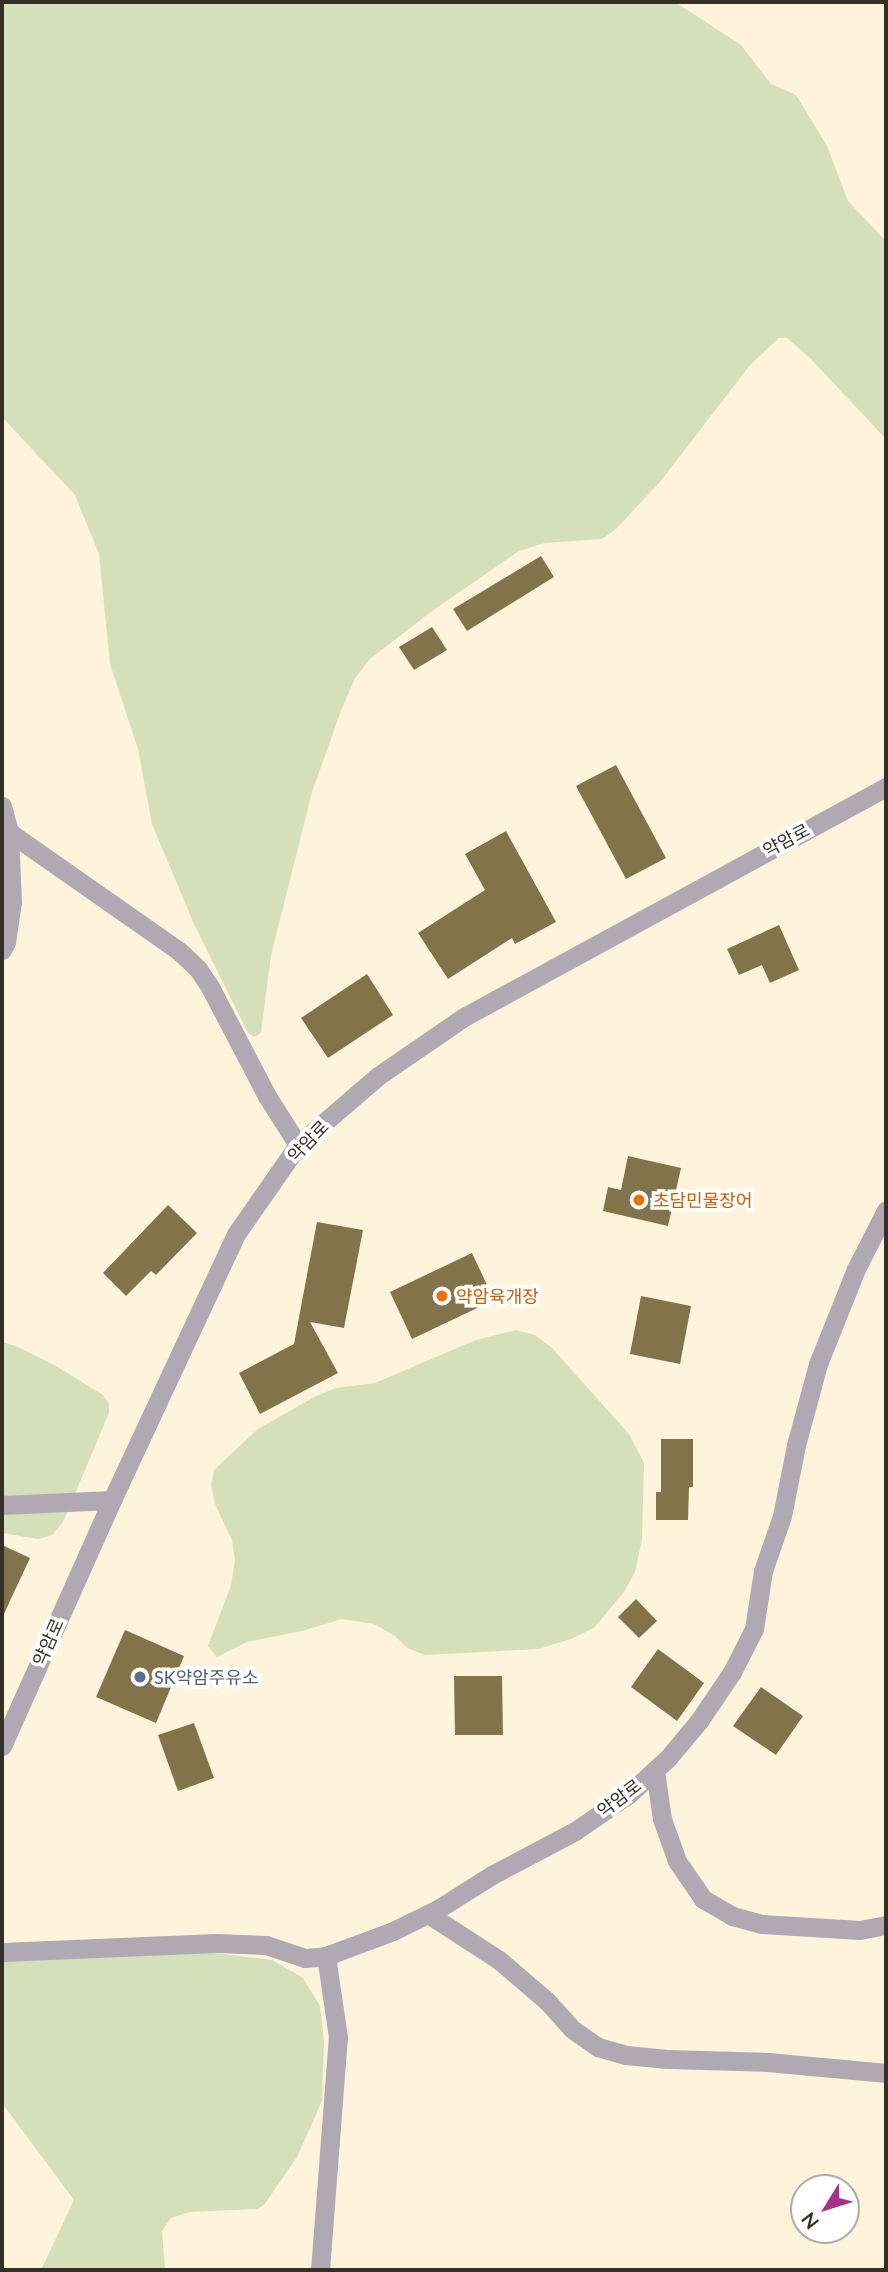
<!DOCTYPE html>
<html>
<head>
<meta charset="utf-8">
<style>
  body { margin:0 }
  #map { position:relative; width:888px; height:2272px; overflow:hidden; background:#fdf4db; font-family:Lato,"Noto Sans KR",sans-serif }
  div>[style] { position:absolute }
  .green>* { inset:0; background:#d5dfba }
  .building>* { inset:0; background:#82734b }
  .minor>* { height:19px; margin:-9.5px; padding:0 9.5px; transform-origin:9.5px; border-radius:9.5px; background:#b0a9b3 }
  .tertiary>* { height:19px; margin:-9.5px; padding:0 9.5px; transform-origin:9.5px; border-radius:9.5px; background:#b0a9b3 }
  .dots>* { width:19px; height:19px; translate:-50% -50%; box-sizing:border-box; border:4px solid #fff; border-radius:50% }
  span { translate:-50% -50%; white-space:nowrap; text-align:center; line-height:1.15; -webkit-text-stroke:7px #fff; paint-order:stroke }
  .street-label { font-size:18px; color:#343027 }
  .food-label { font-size:18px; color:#c56008 }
  .left { translate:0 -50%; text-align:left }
  .service-label { font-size:18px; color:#4e5e75 }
  .frame { position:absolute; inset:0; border:4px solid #343027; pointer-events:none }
  .north { position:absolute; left:790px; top:2174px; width:70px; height:70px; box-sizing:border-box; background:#fff; border:2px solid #aeaca9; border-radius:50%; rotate:232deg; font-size:19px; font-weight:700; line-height:28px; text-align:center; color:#343027 }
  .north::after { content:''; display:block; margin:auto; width:24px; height:32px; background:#a73188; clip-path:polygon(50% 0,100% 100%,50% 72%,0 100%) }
</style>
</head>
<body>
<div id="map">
  <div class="green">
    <div style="clip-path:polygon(2px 2px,675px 2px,741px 45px,771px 84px,796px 95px,827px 146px,848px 201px,886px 241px,886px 439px,810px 358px,787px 338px,779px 338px,750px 365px,660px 482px,616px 529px,602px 539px,545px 543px,519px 551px,432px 611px,370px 659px,355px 678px,341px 711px,312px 792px,271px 955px,261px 1033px,254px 1037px,248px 1033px,194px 924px,152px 824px,138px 749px,110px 664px,99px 554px,75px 495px,2px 417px)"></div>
    <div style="clip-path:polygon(516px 1330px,535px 1335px,552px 1348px,629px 1434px,644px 1463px,642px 1540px,635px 1572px,624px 1592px,594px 1628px,571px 1639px,538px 1649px,425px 1655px,407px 1648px,395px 1636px,374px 1624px,342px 1619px,302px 1631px,247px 1642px,217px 1657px,208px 1646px,231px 1585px,235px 1560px,232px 1540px,215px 1504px,211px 1485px,214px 1470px,258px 1429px,316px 1396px,336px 1388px,375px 1383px,476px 1340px)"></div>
    <div style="clip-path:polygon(2px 1342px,16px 1346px,56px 1366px,103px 1395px,109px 1404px,109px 1413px,63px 1522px,52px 1535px,38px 1539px,2px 1533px)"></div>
    <div style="clip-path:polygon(206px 1952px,272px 1960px,303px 1978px,320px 2006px,324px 2042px,322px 2101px,297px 2157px,264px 2205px,257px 2209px,190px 2212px,171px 2218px,162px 2231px,165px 2270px,41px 2270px,74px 2200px,2px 2103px,2px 1958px)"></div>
  </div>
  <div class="building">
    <div style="clip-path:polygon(541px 556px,554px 577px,467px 631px,453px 609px)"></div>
    <div style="clip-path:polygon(432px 627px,447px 650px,414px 670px,399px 647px)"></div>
    <div style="clip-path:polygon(616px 765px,666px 858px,626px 879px,576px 786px)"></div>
    <div style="clip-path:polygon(506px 831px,556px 922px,515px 944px,512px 938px,448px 979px,418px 933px,485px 890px,465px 854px)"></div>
    <div style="clip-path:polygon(779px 925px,799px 970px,770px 983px,762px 965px,739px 975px,727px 949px)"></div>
    <div style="clip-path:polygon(367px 974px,393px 1015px,328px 1058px,301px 1018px)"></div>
    <div style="clip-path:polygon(628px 1156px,681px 1168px,668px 1226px,603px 1211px,608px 1187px,621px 1190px)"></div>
    <div style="clip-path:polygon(168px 1205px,197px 1233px,156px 1275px,151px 1271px,126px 1296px,103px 1273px)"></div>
    <div style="clip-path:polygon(317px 1222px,363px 1230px,344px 1328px,310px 1322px,338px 1373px,260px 1414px,239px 1373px,294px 1344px)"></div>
    <div style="clip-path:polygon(472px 1253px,494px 1300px,412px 1339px,390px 1292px)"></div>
    <div style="clip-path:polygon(641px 1296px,691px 1306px,680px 1364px,630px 1354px)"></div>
    <div style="clip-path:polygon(661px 1439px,693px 1439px,693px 1487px,689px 1487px,688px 1520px,656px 1520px,656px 1492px,661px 1492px)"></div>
    <div style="clip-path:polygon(2px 1545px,30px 1558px,2px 1618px)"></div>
    <div style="clip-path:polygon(636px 1599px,657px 1621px,639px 1638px,618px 1617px)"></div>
    <div style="clip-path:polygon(125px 1630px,184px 1656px,156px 1723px,96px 1697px)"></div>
    <div style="clip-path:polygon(658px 1649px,704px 1683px,677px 1721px,631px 1687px)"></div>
    <div style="clip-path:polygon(454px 1676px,502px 1676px,503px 1735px,455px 1735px)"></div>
    <div style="clip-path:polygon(761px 1687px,803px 1716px,776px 1755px,733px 1726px)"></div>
    <div style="clip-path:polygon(194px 1723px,214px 1778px,178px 1791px,158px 1735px)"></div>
  </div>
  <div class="minor">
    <div style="left:2px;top:806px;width:27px;rotate:75deg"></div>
    <div style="left:2px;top:950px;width:9px;rotate:-63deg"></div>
    <div style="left:6px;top:942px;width:40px;rotate:-81.5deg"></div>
    <div style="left:12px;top:902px;width:70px;rotate:-92.5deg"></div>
    <div style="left:9px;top:832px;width:208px;rotate:35deg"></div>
    <div style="left:179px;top:951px;width:26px;rotate:43deg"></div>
    <div style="left:198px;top:969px;width:22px;rotate:56deg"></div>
    <div style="left:210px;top:987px;width:123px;rotate:62.4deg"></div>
    <div style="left:267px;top:1096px;width:58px;rotate:57.7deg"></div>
    <div style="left:2px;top:1505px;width:110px;rotate:-2.6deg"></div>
    <div style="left:655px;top:1770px;width:49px;rotate:81.9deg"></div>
    <div style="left:662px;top:1819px;width:45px;rotate:70.3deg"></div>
    <div style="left:677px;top:1861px;width:46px;rotate:55.6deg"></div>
    <div style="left:703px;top:1899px;width:34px;rotate:30deg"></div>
    <div style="left:732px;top:1916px;width:31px;rotate:15deg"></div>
    <div style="left:762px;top:1924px;width:98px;rotate:3.5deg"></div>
    <div style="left:860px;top:1930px;width:26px;rotate:-11deg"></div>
    <div style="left:428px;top:1914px;width:85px;rotate:32.9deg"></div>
    <div style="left:499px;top:1960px;width:63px;rotate:40.5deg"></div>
    <div style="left:547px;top:2001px;width:38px;rotate:48deg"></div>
    <div style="left:572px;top:2029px;width:32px;rotate:35deg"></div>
    <div style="left:598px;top:2047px;width:29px;rotate:16deg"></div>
    <div style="left:626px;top:2055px;width:41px;rotate:5.6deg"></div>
    <div style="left:667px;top:2059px;width:101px;rotate:1.7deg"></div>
    <div style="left:768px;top:2062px;width:119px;rotate:5.3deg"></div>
    <div style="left:2px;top:1952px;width:214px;rotate:-2.4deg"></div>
    <div style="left:216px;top:1943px;width:50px;rotate:2.3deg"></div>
    <div style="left:266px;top:1945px;width:41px;rotate:18.4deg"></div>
    <div style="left:305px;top:1958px;width:21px;rotate:-5deg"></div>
    <div style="left:326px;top:1956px;width:72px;rotate:-20.5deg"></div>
    <div style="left:393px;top:1931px;width:50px;rotate:-26.1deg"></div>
    <div style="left:438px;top:1909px;width:64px;rotate:-32.2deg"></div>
    <div style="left:492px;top:1875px;width:94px;rotate:-27.9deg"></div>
    <div style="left:575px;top:1831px;width:65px;rotate:-34.4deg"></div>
    <div style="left:629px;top:1794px;width:53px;rotate:-42.7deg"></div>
    <div style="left:668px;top:1758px;width:48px;rotate:-50deg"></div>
    <div style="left:699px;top:1721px;width:59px;rotate:-56deg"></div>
    <div style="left:732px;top:1672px;width:48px;rotate:-62.9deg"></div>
    <div style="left:754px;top:1629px;width:59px;rotate:-81.2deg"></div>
    <div style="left:763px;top:1571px;width:58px;rotate:-70.9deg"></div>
    <div style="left:782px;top:1516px;width:72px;rotate:-78.8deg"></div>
    <div style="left:796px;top:1445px;width:84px;rotate:-74.8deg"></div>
    <div style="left:818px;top:1364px;width:102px;rotate:-68.2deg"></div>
    <div style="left:856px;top:1269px;width:66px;rotate:-63deg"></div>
    <div style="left:320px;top:2270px;width:234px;rotate:-85.6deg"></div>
    <div style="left:338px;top:2037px;width:82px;rotate:-98.4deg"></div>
  </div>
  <div class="tertiary">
    <div style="left:2px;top:1746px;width:269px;rotate:-65.9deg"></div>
    <div style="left:112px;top:1500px;width:293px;rotate:-65deg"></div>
    <div style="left:236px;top:1234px;width:108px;rotate:-55.1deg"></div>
    <div style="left:298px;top:1145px;width:106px;rotate:-40.8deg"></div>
    <div style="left:378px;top:1076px;width:104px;rotate:-34.5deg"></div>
    <div style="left:464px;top:1017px;width:481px;rotate:-28.6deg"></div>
  </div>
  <div class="dots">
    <div style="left:639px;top:1200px;background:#e8710a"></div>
    <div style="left:442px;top:1296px;background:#e8710a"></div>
    <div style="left:140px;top:1677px;background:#5c6f8a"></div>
  </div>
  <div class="street-label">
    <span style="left:786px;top:840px;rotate:-28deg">약암로</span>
    <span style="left:308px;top:1141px;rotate:-46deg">약암로</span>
    <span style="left:48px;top:1642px;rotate:-66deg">약암로</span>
    <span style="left:619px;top:1798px;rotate:-37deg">약암로</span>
  </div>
  <div class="food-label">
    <span class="left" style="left:653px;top:1200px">초담민물장어</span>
    <span class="left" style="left:456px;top:1296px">약암육개장</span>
  </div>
  <div class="service-label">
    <span class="left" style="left:154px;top:1677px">SK약암주유소</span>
  </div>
  <div class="frame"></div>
  <div class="north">N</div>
</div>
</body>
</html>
